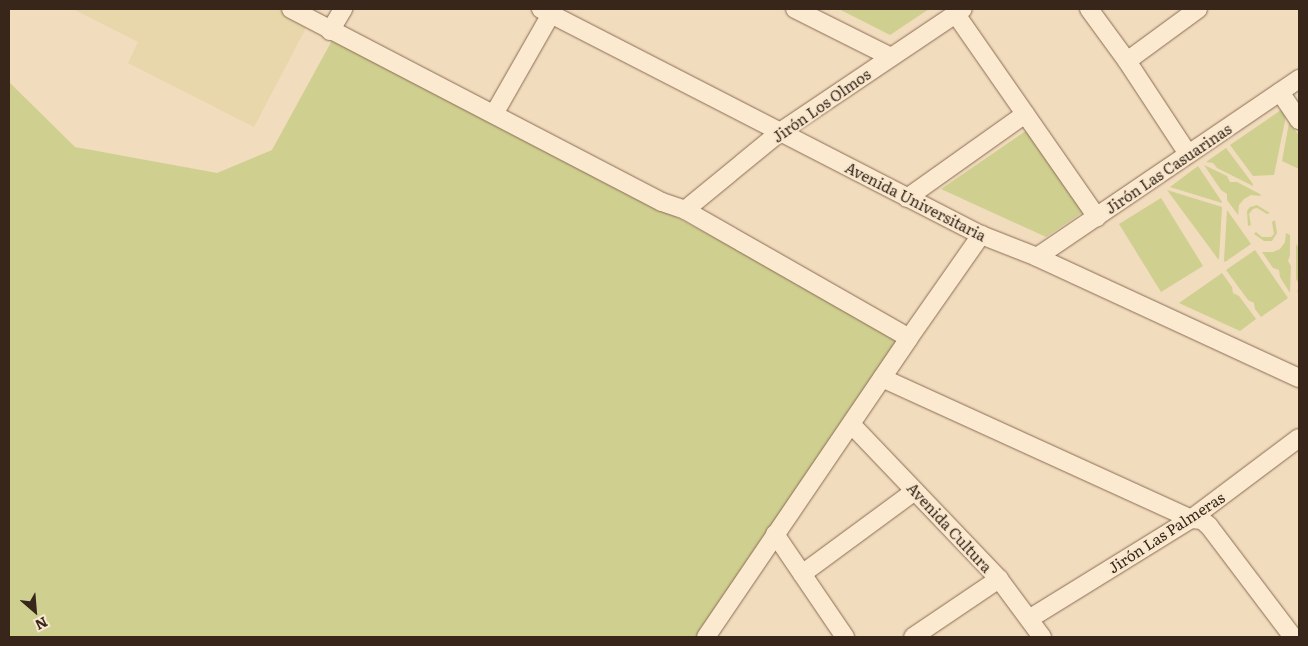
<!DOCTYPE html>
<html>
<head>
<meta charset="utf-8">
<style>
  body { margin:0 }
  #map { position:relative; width:1308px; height:646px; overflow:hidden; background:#f1dcbd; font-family:Literata,serif }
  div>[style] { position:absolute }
  .farmland>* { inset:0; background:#e7d7aa }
  .green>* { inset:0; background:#cfcf90 }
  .roads { filter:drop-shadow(0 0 1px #8a6b55) drop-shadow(0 0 1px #8a6b55) }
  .minor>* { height:18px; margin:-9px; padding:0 9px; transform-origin:9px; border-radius:9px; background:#fbead0 }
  span { translate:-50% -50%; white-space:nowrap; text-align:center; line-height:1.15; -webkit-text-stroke:4.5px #f8e7cd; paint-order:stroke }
  .street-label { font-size:15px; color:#38261b }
  .frame { position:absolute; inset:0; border:10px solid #38261b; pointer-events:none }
  .north { position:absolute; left:10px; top:586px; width:50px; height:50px; -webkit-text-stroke:4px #f8e7cd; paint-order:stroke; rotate:153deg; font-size:14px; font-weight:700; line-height:20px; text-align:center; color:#38261b }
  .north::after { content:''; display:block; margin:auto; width:18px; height:22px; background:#38261b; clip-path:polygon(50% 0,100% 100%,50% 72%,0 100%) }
</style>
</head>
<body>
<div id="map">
  <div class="farmland">
    <div style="clip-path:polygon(73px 9px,279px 9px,308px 24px,254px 127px,128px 63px,138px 42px)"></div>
  </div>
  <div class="green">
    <div style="clip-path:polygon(839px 9px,929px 9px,890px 35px)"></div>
    <div style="clip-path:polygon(335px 35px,895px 334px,898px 347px,698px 637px,9px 637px,9px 82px,75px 147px,217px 173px,272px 150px)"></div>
    <div style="clip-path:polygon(1281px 110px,1286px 116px,1274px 175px,1253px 176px,1230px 145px)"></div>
    <div style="clip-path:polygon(1289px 123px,1299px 135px,1299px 169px,1282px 161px)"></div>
    <div style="clip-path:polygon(1030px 128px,1086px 210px,1046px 237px,941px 189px)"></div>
    <div style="clip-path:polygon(1226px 148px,1253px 184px,1253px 186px,1217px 168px,1213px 163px,1206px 162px)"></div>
    <div style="clip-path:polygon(1204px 165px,1227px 176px,1230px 182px,1237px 182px,1260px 194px,1261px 196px,1251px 195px,1244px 199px,1239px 205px,1238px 215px,1227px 200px,1227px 194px,1221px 190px)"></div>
    <div style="clip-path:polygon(1198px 166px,1222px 202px,1222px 203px,1170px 187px)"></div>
    <div style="clip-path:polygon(1167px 190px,1222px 207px,1219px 259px,1218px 259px)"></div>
    <div style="clip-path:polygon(1161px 198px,1203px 266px,1161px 292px,1119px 224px)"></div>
    <div style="clip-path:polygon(1257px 205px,1270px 213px,1267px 214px,1257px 208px,1253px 209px,1249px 214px,1251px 225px,1248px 226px,1247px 211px,1250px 207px)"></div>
    <div style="clip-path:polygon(1227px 210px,1251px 244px,1225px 262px,1224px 261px)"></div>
    <div style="clip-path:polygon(1275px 220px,1277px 233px,1272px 241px,1264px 241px,1254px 234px,1256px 232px,1262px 237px,1271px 237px,1274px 234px,1272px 222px)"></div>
    <div style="clip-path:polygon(1286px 233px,1290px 235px,1290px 255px,1288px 261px,1291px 266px,1290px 293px,1280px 277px,1279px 270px,1273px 268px,1262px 252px,1273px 252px,1280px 249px,1285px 242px)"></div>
    <div style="clip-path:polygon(1296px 244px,1299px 248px,1299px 291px,1297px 293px,1299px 284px,1296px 279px)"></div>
    <div style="clip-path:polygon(1255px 250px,1288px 298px,1261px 317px,1255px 309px,1254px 303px,1248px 300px,1226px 270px)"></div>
    <div style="clip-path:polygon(1222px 273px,1232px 287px,1233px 293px,1239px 296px,1256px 319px,1240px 331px,1179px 303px)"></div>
  </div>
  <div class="roads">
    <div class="minor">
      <div style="left:291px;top:9px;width:418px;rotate:27.5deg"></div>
      <div style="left:662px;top:202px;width:24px;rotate:19deg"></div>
      <div style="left:685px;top:210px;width:258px;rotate:29.7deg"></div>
      <div style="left:541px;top:9px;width:495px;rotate:27.2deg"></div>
      <div style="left:981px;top:235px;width:60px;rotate:21.4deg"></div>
      <div style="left:1037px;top:257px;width:289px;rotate:24.8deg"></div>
      <div style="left:795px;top:9px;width:107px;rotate:26.6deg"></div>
      <div style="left:1089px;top:9px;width:64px;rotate:53.8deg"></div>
      <div style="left:1127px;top:61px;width:111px;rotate:56.7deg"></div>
      <div style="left:955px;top:13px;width:249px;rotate:55.2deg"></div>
      <div style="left:330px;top:31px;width:26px;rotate:-59deg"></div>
      <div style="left:1127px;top:61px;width:88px;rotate:-36.2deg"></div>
      <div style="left:1280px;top:92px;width:34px;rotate:56deg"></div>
      <div style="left:494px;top:114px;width:121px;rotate:-60.3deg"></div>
      <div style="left:907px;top:198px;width:145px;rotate:-35.4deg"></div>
      <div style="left:685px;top:210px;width:123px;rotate:-39.4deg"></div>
      <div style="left:780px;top:132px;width:220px;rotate:-33.9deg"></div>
      <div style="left:1037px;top:257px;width:317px;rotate:-34.2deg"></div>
      <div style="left:882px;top:378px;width:340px;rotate:24.5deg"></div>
      <div style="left:1191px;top:519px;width:11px;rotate:5deg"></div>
      <div style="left:1202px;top:520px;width:9px;rotate:41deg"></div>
      <div style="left:1209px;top:526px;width:139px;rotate:52.9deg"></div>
      <div style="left:851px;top:424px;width:214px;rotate:46.3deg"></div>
      <div style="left:999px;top:579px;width:72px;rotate:53.4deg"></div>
      <div style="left:775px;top:534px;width:125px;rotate:55.8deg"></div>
      <div style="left:802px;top:574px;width:140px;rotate:-36.3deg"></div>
      <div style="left:1029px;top:619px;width:190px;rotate:-31.7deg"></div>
      <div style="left:1191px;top:519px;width:135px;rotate:-36.9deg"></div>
      <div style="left:706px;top:637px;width:361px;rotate:-55.8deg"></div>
      <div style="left:909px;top:338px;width:126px;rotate:-55deg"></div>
      <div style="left:913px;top:637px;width:104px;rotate:-34deg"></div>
    </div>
  </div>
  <div class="street-label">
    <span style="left:821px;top:105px;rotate:-35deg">Jirón Los Olmos</span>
    <span style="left:1168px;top:168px;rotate:-34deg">Jirón Las Casuarinas</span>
    <span style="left:916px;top:201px;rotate:27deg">Avenida Universitaria</span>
    <span style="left:950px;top:527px;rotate:47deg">Avenida Cultura</span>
    <span style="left:1166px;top:532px;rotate:-33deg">Jirón Las Palmeras</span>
  </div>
  <div class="frame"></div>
  <div class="north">N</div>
</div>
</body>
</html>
